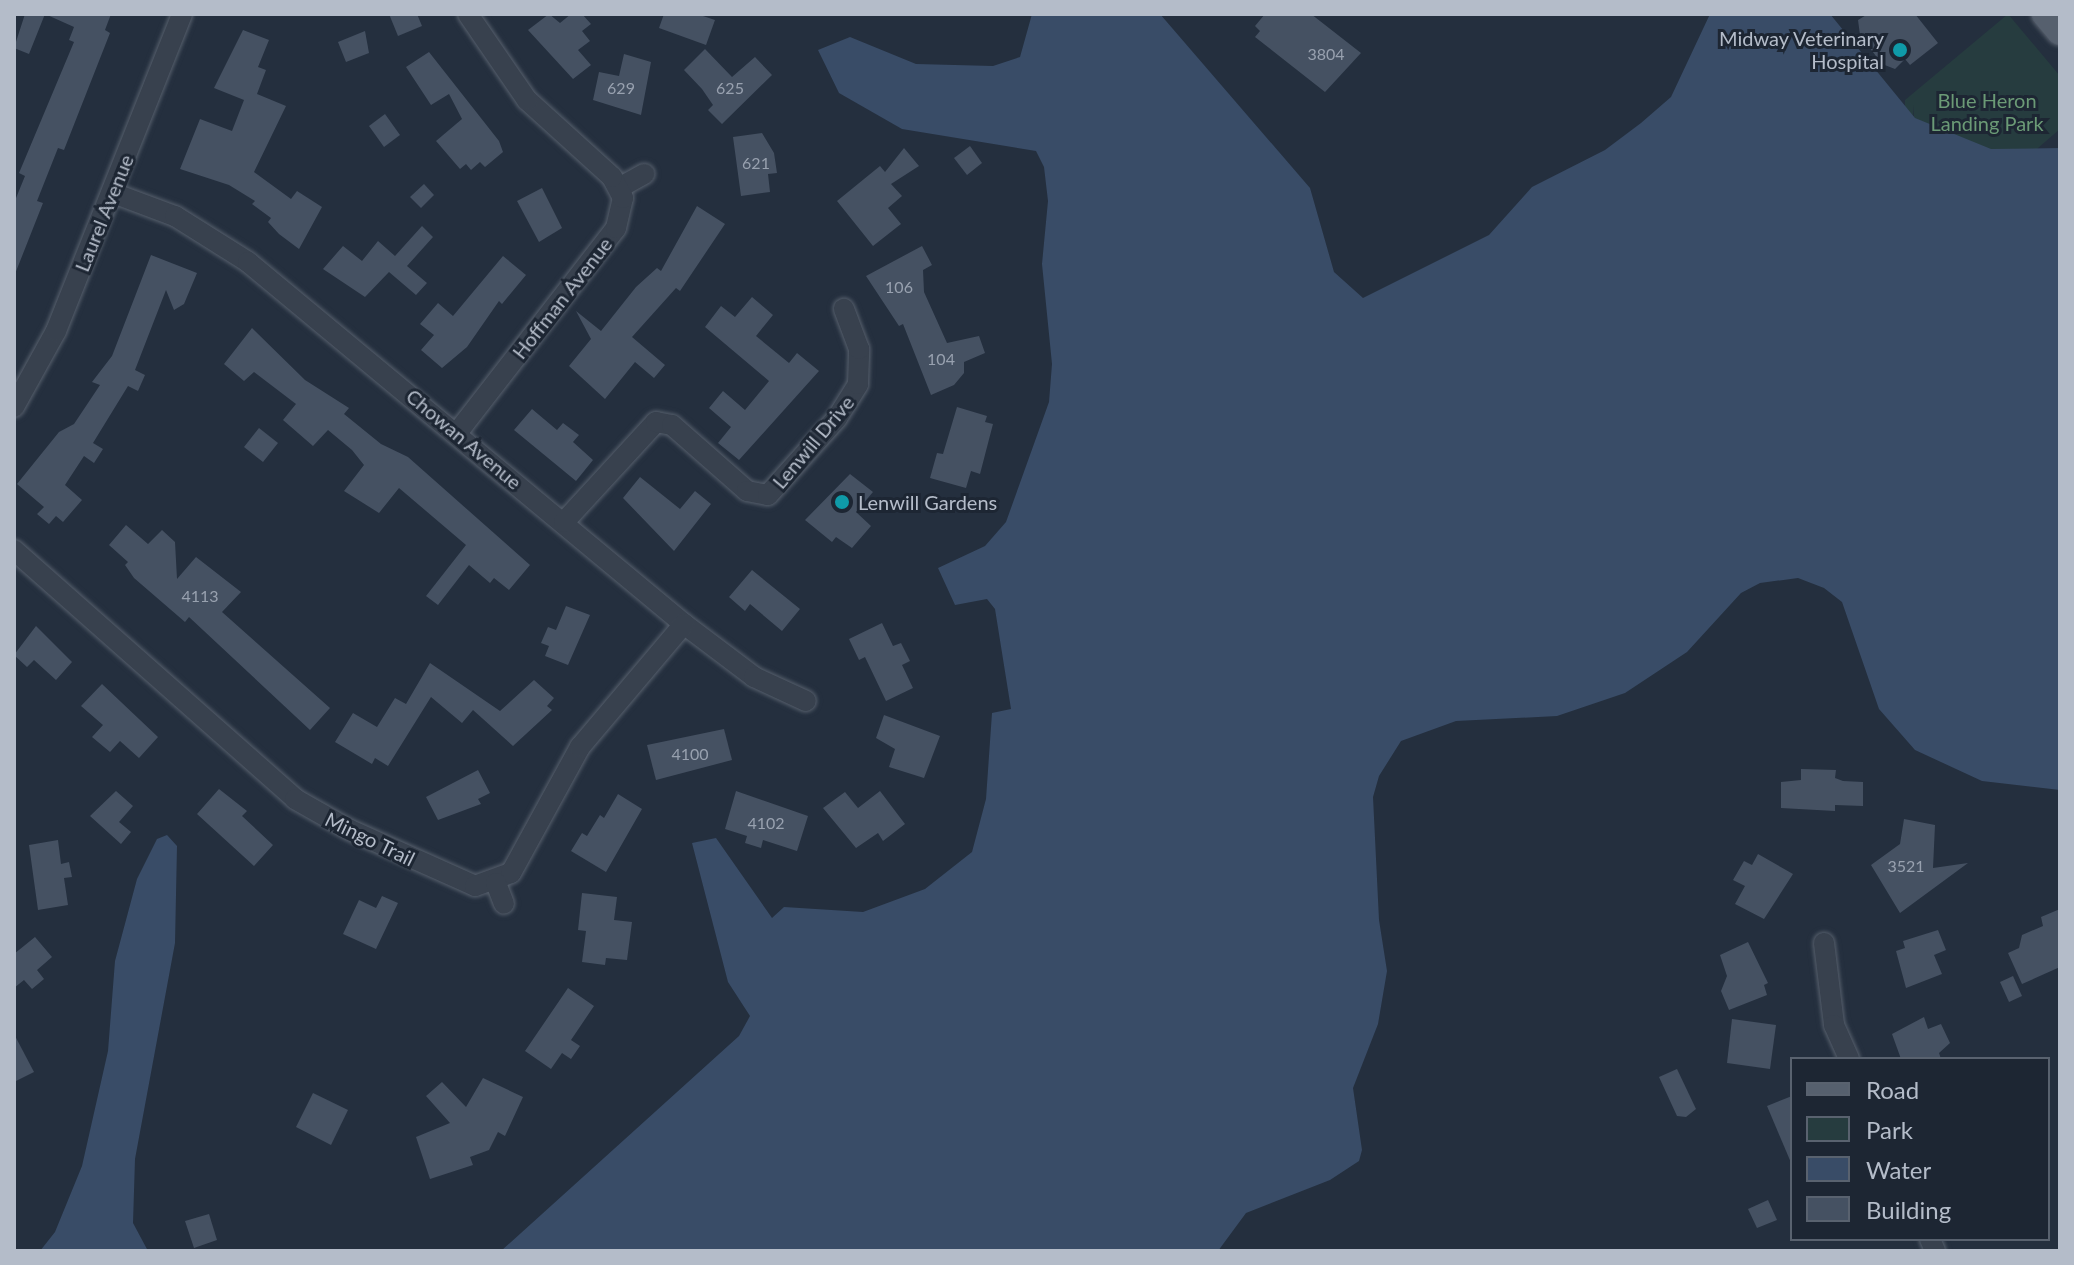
<!DOCTYPE html>
<html>
<head>
<meta charset="utf-8">
<style>
  body { margin:0 }
  #map { position:relative; width:2074px; height:1265px; overflow:hidden; background:#242f3e; font-family:Lato,sans-serif }
  div>[style] { position:absolute }
  .green>* { inset:0; background:#263c3f }
  .water>* { inset:0; background:#394c67 }
  .building>* { inset:0; background:#455162 }
  .roads { filter:drop-shadow(0 0 2px #565f6c) drop-shadow(0 0 2px #565f6c) }
  .minor>* { height:20px; margin:-10px; padding:0 10px; transform-origin:10px; border-radius:10px; background:#38414e }
  .major>* { height:26px; margin:-13px; padding:0 13px; transform-origin:13px; border-radius:13px; background:#56606e }
  .dots>* { width:22px; height:22px; translate:-50% -50%; box-sizing:border-box; border:4px solid #1d2633; border-radius:50% }
  span { translate:-50% -50%; white-space:nowrap; text-align:center; line-height:1.15; -webkit-text-stroke:6px #1d2633; paint-order:stroke }
  .number-label { font-size:16px; color:#98a1af }
  .number-label span { -webkit-text-stroke-width:0 }
  .poi-label { font-size:20px; color:#b4bcc9 }
  .right { translate:-100% -50%; text-align:right }
  .left { translate:0 -50%; text-align:left }
  .park-label { font-size:20px; color:#6b9a76 }
  .street-label { font-size:20px; color:#b4bcc9 }
  .frame { position:absolute; inset:0; border:16px solid #b4bcc9; pointer-events:none }
  .legend { position:absolute; left:1790px; top:1057px; width:260px; height:184px; box-sizing:border-box; background:#1d2633; border:2px solid #59626f; margin:0; padding:10px 14px; list-style:none; font-size:24px; color:#b4bcc9 }
  .legend li { display:flex; align-items:center; gap:16px; height:40px }
  .legend b { width:40px; border:2px solid #59626f }
</style>
</head>
<body>
<div id="map">
  <div class="green">
    <div style="clip-path:polygon(2008px 14px,2060px 76px,2060px 129px,1978px 200px,1913px 155px,1914px 105px,1905px 185px,1905px 100px)"></div>
  </div>
  <div class="water">
    <div style="clip-path:polygon(1032px 14px,1160px 14px,1310px 188px,1334px 272px,1363px 298px,1489px 235px,1532px 187px,1605px 150px,1641px 123px,1671px 97px,1710px 14px,1830px 14px,1915px 118px,1991px 149px,2060px 148px,2060px 790px,1982px 781px,1915px 750px,1879px 709px,1842px 602px,1824px 588px,1798px 578px,1760px 583px,1741px 593px,1687px 652px,1625px 693px,1557px 716px,1456px 721px,1401px 741px,1379px 776px,1373px 797px,1379px 920px,1387px 971px,1378px 1024px,1353px 1088px,1362px 1150px,1359px 1161px,1330px 1180px,1246px 1213px,1218px 1251px,501px 1251px,739px 1036px,750px 1016px,728px 982px,692px 843px,716px 838px,772px 918px,784px 907px,863px 912px,925px 889px,972px 852px,986px 799px,992px 713px,1011px 709px,995px 609px,987px 599px,955px 605px,938px 568px,985px 546px,1006px 522px,1049px 402px,1052px 364px,1042px 264px,1048px 201px,1044px 167px,1036px 151px,902px 129px,839px 93px,818px 50px,850px 37px,916px 64px,993px 66px,1020px 57px)"></div>
    <div style="clip-path:polygon(167px 835px,177px 846px,175px 943px,135px 1159px,133px 1223px,148px 1251px,40px 1251px,55px 1232px,82px 1166px,108px 1051px,115px 961px,137px 879px,157px 839px)"></div>
  </div>
  <div class="building">
    <div style="clip-path:polygon(25px 14px,111px 14px,105px 30px,110px 33px,64px 150px,58px 148px,37px 201px,43px 203px,15px 274px,14px 203px,25px 176px,19px 173px,74px 42px,69px 40px,74px 27px,45px 14px,29px 54px,14px 48px)"></div>
    <div style="clip-path:polygon(389px 14px,417px 14px,422px 26px,398px 36px)"></div>
    <div style="clip-path:polygon(549px 14px,560px 23px,571px 14px,582px 14px,591px 24px,582px 31px,590px 41px,578px 50px,591px 65px,573px 79px,528px 30px)"></div>
    <div style="clip-path:polygon(664px 14px,697px 14px,715px 20px,706px 45px,659px 28px)"></div>
    <div style="clip-path:polygon(1265px 14px,1311px 14px,1361px 53px,1325px 92px,1255px 37px,1260px 31px,1255px 26px)"></div>
    <div style="clip-path:polygon(1868px 14px,1915px 14px,1938px 43px,1910px 65px,1905px 59px,1895px 69px,1882px 64px,1860px 35px,1858px 20px)"></div>
    <div style="clip-path:polygon(243px 30px,269px 40px,258px 67px,266px 70px,257px 94px,286px 106px,254px 172px,291px 199px,297px 191px,322px 207px,299px 249px,279px 234px,268px 222px,271px 218px,252px 204px,255px 201px,229px 185px,180px 169px,200px 119px,232px 131px,244px 100px,214px 88px)"></div>
    <div style="clip-path:polygon(365px 31px,369px 53px,346px 62px,338px 42px)"></div>
    <div style="clip-path:polygon(705px 49px,732px 77px,755px 57px,772px 75px,722px 124px,708px 110px,713px 105px,702px 89px,684px 70px)"></div>
    <div style="clip-path:polygon(429px 52px,499px 141px,503px 152px,485px 167px,480px 162px,471px 170px,466px 164px,460px 169px,436px 141px,462px 119px,449px 94px,431px 105px,406px 67px)"></div>
    <div style="clip-path:polygon(624px 54px,651px 62px,641px 115px,593px 100px,599px 72px,619px 76px)"></div>
    <div style="clip-path:polygon(385px 114px,400px 135px,384px 147px,369px 126px)"></div>
    <div style="clip-path:polygon(762px 133px,774px 153px,777px 173px,768px 174px,770px 192px,741px 196px,733px 137px)"></div>
    <div style="clip-path:polygon(970px 146px,982px 163px,967px 175px,954px 158px)"></div>
    <div style="clip-path:polygon(904px 148px,919px 166px,891px 184px,902px 196px,888px 208px,901px 224px,873px 246px,837px 201px,880px 166px,885px 172px)"></div>
    <div style="clip-path:polygon(424px 184px,434px 195px,421px 208px,410px 197px)"></div>
    <div style="clip-path:polygon(542px 188px,562px 228px,539px 242px,517px 201px)"></div>
    <div style="clip-path:polygon(697px 206px,725px 224px,680px 291px,676px 288px,632px 337px,665px 365px,654px 378px,635px 362px,605px 399px,569px 366px,591px 339px,576px 311px,601px 331px,636px 287px,657px 268px,661px 271px)"></div>
    <div style="clip-path:polygon(422px 226px,433px 237px,407px 266px,427px 283px,416px 295px,389px 272px,365px 297px,323px 269px,343px 246px,362px 261px,378px 241px,395px 256px)"></div>
    <div style="clip-path:polygon(922px 246px,932px 265px,923px 270px,924px 292px,947px 343px,979px 336px,985px 353px,964px 362px,964px 373px,954px 385px,931px 395px,903px 324px,899px 326px,866px 276px)"></div>
    <div style="clip-path:polygon(151px 255px,197px 273px,184px 304px,174px 310px,166px 290px,135px 370px,145px 375px,138px 391px,128px 386px,93px 443px,103px 449px,94px 463px,84px 456px,65px 485px,82px 500px,63px 522px,56px 516px,49px 524px,37px 514px,44px 507px,17px 484px,59px 432px,74px 424px,100px 385px,92px 382px,112px 356px)"></div>
    <div style="clip-path:polygon(503px 256px,526px 275px,502px 304px,499px 301px,467px 347px,442px 368px,421px 350px,434px 335px,420px 324px,438px 303px,453px 316px)"></div>
    <div style="clip-path:polygon(752px 297px,773px 315px,756px 336px,789px 363px,797px 353px,819px 371px,739px 460px,718px 443px,731px 427px,709px 408px,723px 391px,745px 410px,769px 381px,705px 327px,721px 306px,735px 317px)"></div>
    <div style="clip-path:polygon(252px 328px,305px 380px,349px 408px,344px 414px,381px 444px,408px 457px,530px 565px,509px 590px,494px 578px,490px 583px,469px 565px,438px 605px,426px 596px,466px 545px,399px 488px,379px 513px,344px 491px,364px 465px,352px 450px,328px 430px,313px 446px,283px 420px,296px 404px,254px 372px,244px 381px,224px 364px)"></div>
    <div style="clip-path:polygon(957px 407px,987px 416px,985px 422px,993px 424px,980px 474px,971px 471px,966px 488px,930px 478px,937px 453px,943px 454px)"></div>
    <div style="clip-path:polygon(532px 409px,557px 430px,563px 423px,579px 435px,573px 442px,593px 460px,576px 481px,514px 430px)"></div>
    <div style="clip-path:polygon(259px 428px,278px 443px,263px 462px,244px 447px)"></div>
    <div style="clip-path:polygon(850px 474px,873px 492px,856px 512px,871px 526px,852px 548px,836px 537px,832px 542px,805px 520px)"></div>
    <div style="clip-path:polygon(640px 477px,680px 509px,695px 491px,711px 504px,674px 551px,623px 498px)"></div>
    <div style="clip-path:polygon(126px 525px,148px 544px,162px 530px,175px 542px,177px 579px,196px 557px,241px 592px,222px 612px,330px 708px,310px 730px,189px 617px,185px 622px,134px 578px,125px 565px,128px 562px,109px 545px)"></div>
    <div style="clip-path:polygon(752px 570px,800px 609px,782px 631px,750px 604px,745px 611px,729px 597px)"></div>
    <div style="clip-path:polygon(566px 606px,590px 615px,568px 665px,545px 656px,549px 646px,541px 643px,548px 627px,556px 630px)"></div>
    <div style="clip-path:polygon(882px 623px,893px 646px,901px 643px,910px 661px,902px 665px,913px 688px,886px 701px,865px 657px,859px 660px,849px 639px)"></div>
    <div style="clip-path:polygon(36px 626px,72px 662px,56px 680px,34px 660px,27px 667px,14px 655px)"></div>
    <div style="clip-path:polygon(430px 663px,500px 711px,534px 680px,554px 698px,547px 706px,552px 710px,513px 746px,473px 710px,462px 723px,431px 697px,388px 766px,375px 758px,372px 764px,335px 742px,353px 713px,377px 727px,395px 698px,406px 704px)"></div>
    <div style="clip-path:polygon(102px 684px,158px 737px,139px 758px,120px 741px,110px 752px,92px 737px,103px 725px,81px 706px)"></div>
    <div style="clip-path:polygon(884px 715px,940px 736px,924px 778px,889px 767px,895px 749px,876px 738px)"></div>
    <div style="clip-path:polygon(724px 729px,732px 760px,656px 780px,647px 745px)"></div>
    <div style="clip-path:polygon(1801px 769px,1836px 770px,1835px 778px,1843px 781px,1863px 782px,1863px 806px,1835px 805px,1835px 811px,1781px 808px,1781px 782px,1801px 780px)"></div>
    <div style="clip-path:polygon(478px 770px,490px 793px,478px 799px,481px 804px,438px 820px,426px 797px)"></div>
    <div style="clip-path:polygon(219px 789px,247px 811px,242px 816px,273px 845px,254px 866px,197px 814px)"></div>
    <div style="clip-path:polygon(116px 791px,133px 806px,119px 822px,131px 832px,121px 844px,90px 816px)"></div>
    <div style="clip-path:polygon(736px 791px,808px 816px,797px 851px,763px 840px,761px 848px,745px 843px,747px 836px,725px 829px)"></div>
    <div style="clip-path:polygon(880px 791px,905px 824px,883px 841px,878px 833px,856px 848px,823px 808px,845px 792px,858px 808px)"></div>
    <div style="clip-path:polygon(618px 794px,642px 809px,606px 872px,571px 851px,582px 833px,587px 836px,600px 815px,604px 818px)"></div>
    <div style="clip-path:polygon(1904px 819px,1935px 825px,1933px 868px,1968px 863px,1900px 913px,1871px 865px,1900px 844px)"></div>
    <div style="clip-path:polygon(58px 840px,61px 864px,69px 862px,72px 877px,64px 878px,68px 905px,38px 910px,29px 845px)"></div>
    <div style="clip-path:polygon(1758px 854px,1793px 874px,1764px 919px,1735px 904px,1745px 886px,1733px 880px,1744px 861px,1752px 865px)"></div>
    <div style="clip-path:polygon(582px 893px,617px 897px,614px 920px,632px 922px,627px 960px,606px 958px,605px 965px,582px 962px,586px 931px,578px 930px)"></div>
    <div style="clip-path:polygon(382px 896px,398px 903px,376px 949px,343px 934px,359px 900px,376px 908px)"></div>
    <div style="clip-path:polygon(2060px 909px,2060px 967px,2022px 984px,2008px 953px,2019px 948px,2022px 935px,2043px 926px,2041px 917px)"></div>
    <div style="clip-path:polygon(1938px 930px,1946px 950px,1934px 955px,1942px 974px,1906px 988px,1896px 951px,1905px 948px,1903px 941px)"></div>
    <div style="clip-path:polygon(35px 937px,52px 957px,37px 970px,44px 979px,32px 989px,24px 980px,14px 988px,14px 954px)"></div>
    <div style="clip-path:polygon(1748px 942px,1768px 983px,1764px 985px,1767px 995px,1729px 1010px,1721px 991px,1727px 976px,1720px 955px)"></div>
    <div style="clip-path:polygon(2013px 976px,2022px 996px,2009px 1002px,2000px 982px)"></div>
    <div style="clip-path:polygon(568px 988px,594px 1006px,571px 1040px,580px 1046px,571px 1059px,562px 1053px,551px 1069px,525px 1051px)"></div>
    <div style="clip-path:polygon(1924px 1017px,1928px 1029px,1941px 1024px,1950px 1043px,1939px 1053px,1941px 1059px,1901px 1059px,1892px 1034px)"></div>
    <div style="clip-path:polygon(1732px 1019px,1776px 1025px,1770px 1069px,1727px 1063px)"></div>
    <div style="clip-path:polygon(14px 1034px,34px 1072px,14px 1082px)"></div>
    <div style="clip-path:polygon(1677px 1069px,1696px 1109px,1686px 1117px,1677px 1116px,1659px 1077px)"></div>
    <div style="clip-path:polygon(483px 1078px,523px 1097px,505px 1136px,498px 1132px,489px 1150px,470px 1157px,473px 1165px,430px 1179px,416px 1137px,450px 1123px,426px 1096px,442px 1082px,466px 1107px)"></div>
    <div style="clip-path:polygon(313px 1093px,348px 1110px,331px 1145px,296px 1127px)"></div>
    <div style="clip-path:polygon(1792px 1096px,1792px 1165px,1767px 1106px)"></div>
    <div style="clip-path:polygon(1768px 1200px,1777px 1220px,1757px 1228px,1748px 1209px)"></div>
    <div style="clip-path:polygon(209px 1214px,217px 1240px,194px 1248px,185px 1221px)"></div>
  </div>
  <div class="roads">
    <div class="minor">
      <div style="left:619px;top:188px;width:29px;rotate:-29deg"></div>
      <div style="left:113px;top:193px;width:66px;rotate:20.4deg"></div>
      <div style="left:175px;top:216px;width:86px;rotate:32.2deg"></div>
      <div style="left:248px;top:262px;width:567px;rotate:39.7deg"></div>
      <div style="left:684px;top:624px;width:88px;rotate:37.1deg"></div>
      <div style="left:754px;top:677px;width:57px;rotate:24.8deg"></div>
      <div style="left:14px;top:407px;width:87px;rotate:-61.1deg"></div>
      <div style="left:56px;top:331px;width:341px;rotate:-68.3deg"></div>
      <div style="left:457px;top:433px;width:259px;rotate:-52.2deg"></div>
      <div style="left:616px;top:228px;width:31px;rotate:-77deg"></div>
      <div style="left:623px;top:198px;width:24px;rotate:-118deg"></div>
      <div style="left:612px;top:177px;width:115px;rotate:-137.8deg"></div>
      <div style="left:527px;top:100px;width:104px;rotate:-124.5deg"></div>
      <div style="left:564px;top:522px;width:136px;rotate:-47.4deg"></div>
      <div style="left:656px;top:422px;width:16px;rotate:11deg"></div>
      <div style="left:672px;top:425px;width:100px;rotate:41.3deg"></div>
      <div style="left:747px;top:491px;width:21px;rotate:11deg"></div>
      <div style="left:768px;top:495px;width:103px;rotate:-48.1deg"></div>
      <div style="left:837px;top:418px;width:40px;rotate:-58deg"></div>
      <div style="left:858px;top:384px;width:35px;rotate:-88deg"></div>
      <div style="left:859px;top:349px;width:43px;rotate:-110.6deg"></div>
      <div style="left:14px;top:550px;width:375px;rotate:41.5deg"></div>
      <div style="left:295px;top:799px;width:63px;rotate:29.4deg"></div>
      <div style="left:350px;top:830px;width:137px;rotate:24.1deg"></div>
      <div style="left:475px;top:886px;width:38px;rotate:-20deg"></div>
      <div style="left:511px;top:873px;width:144px;rotate:-61.3deg"></div>
      <div style="left:580px;top:747px;width:161px;rotate:-49.8deg"></div>
      <div style="left:496px;top:883px;width:22px;rotate:69deg"></div>
      <div style="left:1824px;top:943px;width:83px;rotate:83deg"></div>
      <div style="left:1834px;top:1025px;width:37px;rotate:66deg"></div>
      <div style="left:1930px;top:1239px;width:13px;rotate:67deg"></div>
    </div>
    <div class="major">
      <div style="left:2045px;top:14px;width:23px;rotate:50deg"></div>
    </div>
  </div>
  <div class="dots">
    <div style="left:1900px;top:50px;background:#0f9aa8"></div>
    <div style="left:842px;top:502px;background:#0f9aa8"></div>
  </div>
  <div class="number-label">
    <span style="left:1326px;top:54px">3804</span>
    <span style="left:621px;top:88px">629</span>
    <span style="left:730px;top:88px">625</span>
    <span style="left:756px;top:163px">621</span>
    <span style="left:899px;top:287px">106</span>
    <span style="left:941px;top:359px">104</span>
    <span style="left:200px;top:596px">4113</span>
    <span style="left:690px;top:754px">4100</span>
    <span style="left:766px;top:823px">4102</span>
    <span style="left:1906px;top:866px">3521</span>
  </div>
  <div class="poi-label">
    <span class="right" style="left:1884px;top:50px">Midway Veterinary<br>Hospital</span>
    <span class="left" style="left:858px;top:502px">Lenwill Gardens</span>
  </div>
  <div class="park-label">
    <span style="left:1987px;top:112px">Blue Heron<br>Landing Park</span>
  </div>
  <div class="street-label">
    <span style="left:104px;top:213px;rotate:-68deg">Laurel Avenue</span>
    <span style="left:562px;top:298px;rotate:-52deg">Hoffman Avenue</span>
    <span style="left:464px;top:439px;rotate:40deg">Chowan Avenue</span>
    <span style="left:813px;top:442px;rotate:-50deg">Lenwill Drive</span>
    <span style="left:370px;top:839px;rotate:26deg">Mingo Trail</span>
  </div>
  <div class="frame"></div>
  <ul class="legend">
  <li><b style="height:10px;background:#56606e"></b>Road</li>
  <li><b style="height:22px;background:#263c3f"></b>Park</li>
  <li><b style="height:22px;background:#394c67"></b>Water</li>
  <li><b style="height:22px;background:#455162"></b>Building</li>
  </ul>
</div>
</body>
</html>
